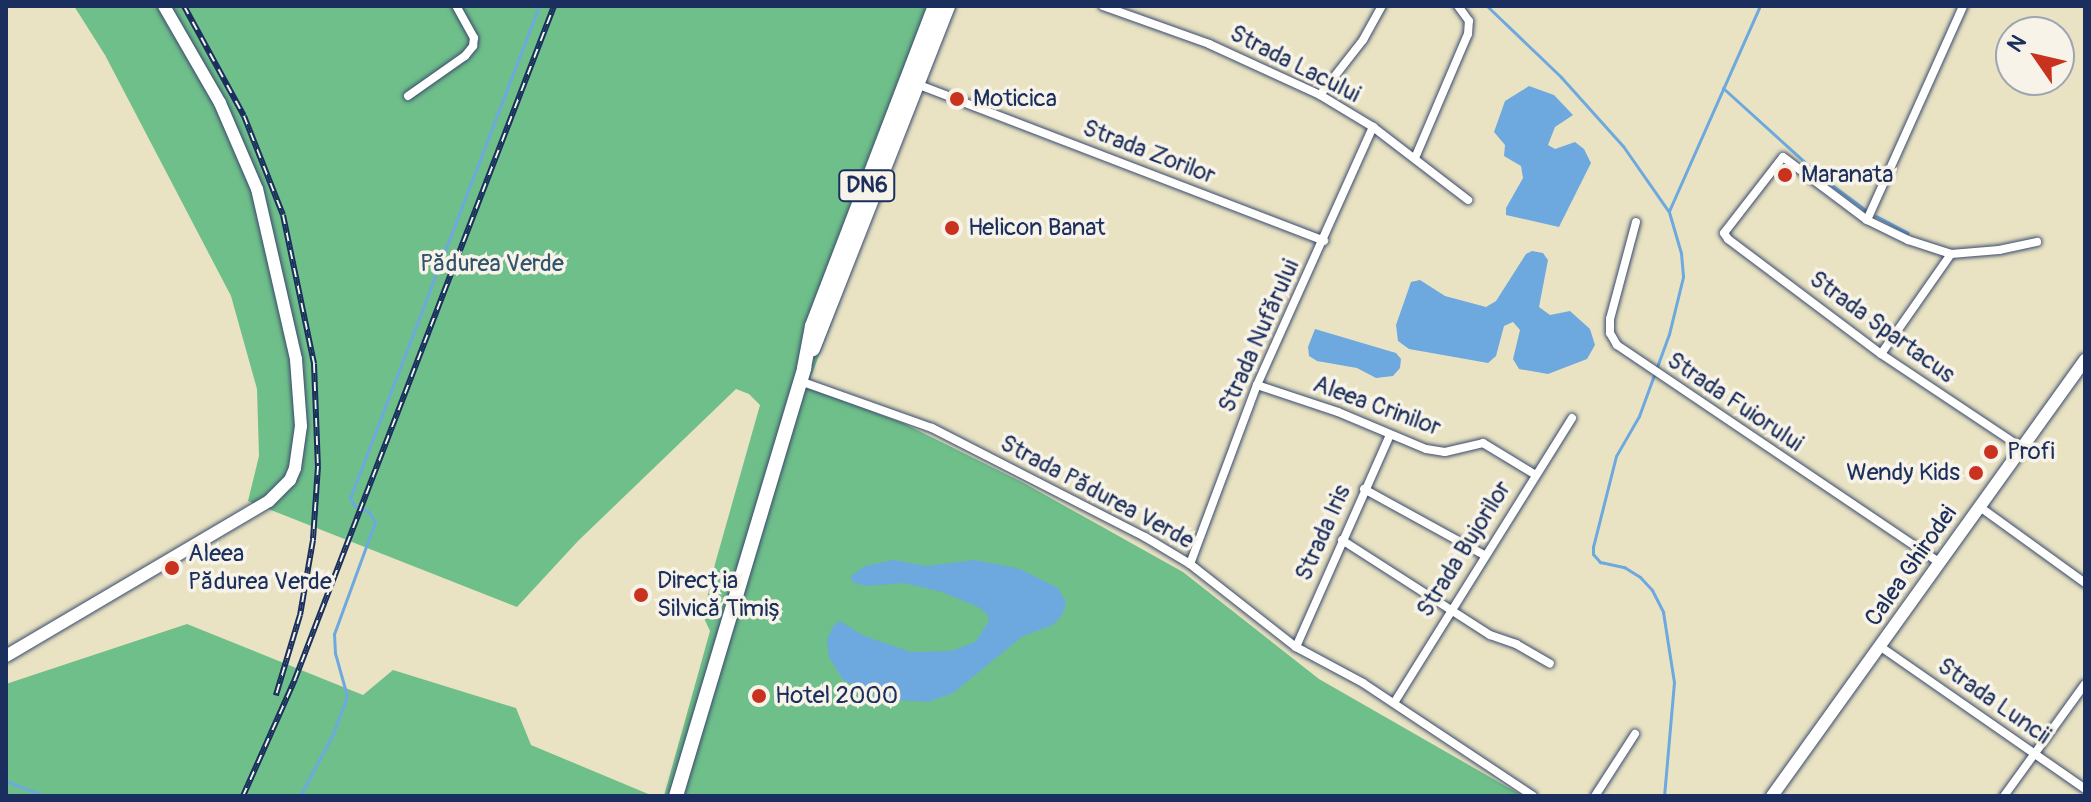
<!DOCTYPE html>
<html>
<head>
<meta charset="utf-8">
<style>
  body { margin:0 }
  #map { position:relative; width:2091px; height:802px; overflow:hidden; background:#e9e3c3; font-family:Pangolin,sans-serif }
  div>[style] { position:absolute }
  .forest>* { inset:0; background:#6fbf8a }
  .water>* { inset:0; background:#6da9de }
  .stream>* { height:3px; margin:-1.5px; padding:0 1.5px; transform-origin:1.5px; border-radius:1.5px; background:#6da9de }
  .roads { filter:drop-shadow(0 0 2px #3a4a6d) drop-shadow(0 0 2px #3a4a6d) }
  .street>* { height:8px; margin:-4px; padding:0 4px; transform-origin:4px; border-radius:4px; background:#fff }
  .secondary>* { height:12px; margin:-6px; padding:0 6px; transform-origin:6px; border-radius:6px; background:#fff }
  .primary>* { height:14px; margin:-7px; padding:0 7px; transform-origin:7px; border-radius:7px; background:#fff }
  .rail>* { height:6px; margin-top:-3px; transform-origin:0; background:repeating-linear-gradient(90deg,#f7f3e8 0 9px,#1b2f5e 0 18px); box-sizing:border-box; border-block:2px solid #1b2f5e }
  .dots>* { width:22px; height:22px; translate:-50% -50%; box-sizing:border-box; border:4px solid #f7f3e8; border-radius:50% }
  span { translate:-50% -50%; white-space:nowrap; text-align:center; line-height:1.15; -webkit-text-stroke:7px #f7f3e8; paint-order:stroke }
  .shield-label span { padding:2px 6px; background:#f7f3e8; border:2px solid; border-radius:6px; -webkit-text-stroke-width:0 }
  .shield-label { font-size:22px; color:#1b2f5e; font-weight:700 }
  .street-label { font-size:24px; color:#1b2f5e }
  .poi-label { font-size:24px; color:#1b2f5e }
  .left { translate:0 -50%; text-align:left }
  .right { translate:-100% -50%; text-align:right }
  .park-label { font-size:24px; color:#31536c }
  .frame { position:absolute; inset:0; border:8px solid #1b2f5e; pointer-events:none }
  .north { position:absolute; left:1995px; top:16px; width:80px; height:80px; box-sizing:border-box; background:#f7f3e8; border:2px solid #9fa5b1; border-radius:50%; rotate:304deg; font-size:22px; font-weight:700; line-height:32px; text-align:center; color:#1b2f5e }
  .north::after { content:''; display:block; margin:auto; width:28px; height:36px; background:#c8321e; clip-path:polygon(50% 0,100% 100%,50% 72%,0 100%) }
</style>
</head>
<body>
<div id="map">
  <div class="forest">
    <div style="clip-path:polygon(74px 6px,952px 6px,807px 387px,903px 423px,1022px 482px,1183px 572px,1319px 679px,1523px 796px,664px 796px,710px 631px,703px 616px,715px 564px,760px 405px,749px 394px,736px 389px,578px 541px,517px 607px,248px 501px,259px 456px,257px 389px,231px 296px,105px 55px)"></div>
    <div style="clip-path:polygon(187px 624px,363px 695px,393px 670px,516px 708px,531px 745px,653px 796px,6px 796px,6px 684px)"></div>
  </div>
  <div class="water">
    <div style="clip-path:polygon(1529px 86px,1554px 95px,1573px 115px,1555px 127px,1548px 145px,1555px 149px,1575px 142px,1584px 149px,1591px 163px,1559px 227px,1506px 215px,1506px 208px,1523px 178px,1521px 166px,1504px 156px,1505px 145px,1494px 132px,1505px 101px)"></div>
    <div style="clip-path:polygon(1532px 251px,1543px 253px,1548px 260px,1539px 307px,1550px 315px,1570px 311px,1590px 329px,1595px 345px,1587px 359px,1548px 374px,1519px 369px,1513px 359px,1520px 330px,1513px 322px,1504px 326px,1496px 356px,1488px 363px,1409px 349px,1398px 341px,1396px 325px,1411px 282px,1420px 280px,1445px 296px,1486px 307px,1496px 301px,1526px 254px)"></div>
    <div style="clip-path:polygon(1315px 329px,1396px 353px,1401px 359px,1400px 368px,1393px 376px,1376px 378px,1357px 368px,1317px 361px,1309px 356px,1308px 347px)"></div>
    <div style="clip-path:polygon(893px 560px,926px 566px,975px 560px,1020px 569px,1058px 588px,1066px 602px,1063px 614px,1053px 625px,1023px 636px,953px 693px,928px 702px,897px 700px,867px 692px,843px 680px,829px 657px,827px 640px,833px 626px,840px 621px,862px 635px,911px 652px,951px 651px,975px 642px,989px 621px,987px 614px,978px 607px,942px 592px,904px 583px,866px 586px,852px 582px,851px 576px,865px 566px)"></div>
  </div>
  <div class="stream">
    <div style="left:1487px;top:6px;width:103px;rotate:43.8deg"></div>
    <div style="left:1561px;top:77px;width:93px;rotate:48.1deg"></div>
    <div style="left:1623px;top:146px;width:80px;rotate:55.1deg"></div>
    <div style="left:1669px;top:212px;width:43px;rotate:73.7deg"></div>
    <div style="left:1681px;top:253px;width:24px;rotate:85deg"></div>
    <div style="left:1683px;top:277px;width:59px;rotate:103.8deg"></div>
    <div style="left:1669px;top:334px;width:87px;rotate:110.1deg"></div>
    <div style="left:1639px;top:416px;width:46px;rotate:119.9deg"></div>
    <div style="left:1616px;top:456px;width:94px;rotate:104.2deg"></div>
    <div style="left:1593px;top:547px;width:7px;rotate:90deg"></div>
    <div style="left:1593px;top:554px;width:11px;rotate:49deg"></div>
    <div style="left:1600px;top:562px;width:25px;rotate:12deg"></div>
    <div style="left:1624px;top:567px;width:19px;rotate:32deg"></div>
    <div style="left:1640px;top:577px;width:18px;rotate:47deg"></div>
    <div style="left:1652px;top:590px;width:25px;rotate:63deg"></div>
    <div style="left:1663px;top:612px;width:71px;rotate:81.1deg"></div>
    <div style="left:1674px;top:682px;width:114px;rotate:95deg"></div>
    <div style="left:1723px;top:88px;width:132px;rotate:42.2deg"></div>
    <div style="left:1821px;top:177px;width:57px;rotate:36.5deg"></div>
    <div style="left:1669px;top:211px;width:224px;rotate:-66.1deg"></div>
    <div style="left:1876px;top:216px;width:36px;rotate:28deg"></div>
    <div style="left:6px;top:781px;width:42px;rotate:21deg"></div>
    <div style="left:300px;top:796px;width:70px;rotate:-62deg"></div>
    <div style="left:333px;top:734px;width:40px;rotate:-69.8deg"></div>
    <div style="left:347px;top:696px;width:45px;rotate:-105.6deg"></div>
    <div style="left:335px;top:653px;width:19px;rotate:-93deg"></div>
    <div style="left:334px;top:634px;width:119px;rotate:-69.9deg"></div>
    <div style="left:375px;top:522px;width:12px;rotate:-121deg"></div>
    <div style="left:369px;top:512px;width:15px;rotate:-157deg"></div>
    <div style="left:355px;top:506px;width:9px;rotate:-122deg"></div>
    <div style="left:350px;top:498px;width:527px;rotate:-68.99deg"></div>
  </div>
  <div class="roads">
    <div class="street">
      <div style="left:1103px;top:6px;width:113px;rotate:19.7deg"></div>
      <div style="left:1209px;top:44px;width:122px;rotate:24.7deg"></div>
      <div style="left:1320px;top:95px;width:62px;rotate:31.1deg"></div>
      <div style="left:1373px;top:127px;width:120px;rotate:37.5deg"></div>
      <div style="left:919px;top:85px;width:36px;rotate:21deg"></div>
      <div style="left:1320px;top:95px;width:70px;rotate:-52deg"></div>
      <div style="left:1363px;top:40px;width:39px;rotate:-61deg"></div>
      <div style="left:408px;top:96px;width:70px;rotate:-35.1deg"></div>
      <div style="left:465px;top:56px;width:13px;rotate:-51deg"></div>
      <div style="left:473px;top:46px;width:8px;rotate:-83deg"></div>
      <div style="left:474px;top:38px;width:37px;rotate:-119deg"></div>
      <div style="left:960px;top:101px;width:390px;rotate:21deg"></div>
      <div style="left:1415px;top:158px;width:135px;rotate:-66.9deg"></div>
      <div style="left:1468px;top:34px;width:13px;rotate:-86deg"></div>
      <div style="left:1469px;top:21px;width:19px;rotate:-126deg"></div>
      <div style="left:1867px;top:220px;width:235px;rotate:-65.8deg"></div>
      <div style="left:1636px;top:222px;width:100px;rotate:105deg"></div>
      <div style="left:1610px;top:319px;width:14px;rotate:90deg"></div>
      <div style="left:1610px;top:333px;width:14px;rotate:60deg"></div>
      <div style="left:1617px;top:345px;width:390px;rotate:34deg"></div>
      <div style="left:1881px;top:354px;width:122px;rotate:-55deg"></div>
      <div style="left:800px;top:381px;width:140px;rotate:19.6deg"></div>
      <div style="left:932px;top:428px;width:239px;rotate:27.1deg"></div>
      <div style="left:1145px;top:537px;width:52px;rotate:31deg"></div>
      <div style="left:1190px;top:564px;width:135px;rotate:38.1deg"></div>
      <div style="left:1296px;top:647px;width:76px;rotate:28.2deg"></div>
      <div style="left:1363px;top:683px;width:204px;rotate:33.6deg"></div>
      <div style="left:1257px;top:385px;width:85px;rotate:18.4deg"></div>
      <div style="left:1338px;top:412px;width:95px;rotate:22.8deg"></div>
      <div style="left:1426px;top:449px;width:19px;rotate:9deg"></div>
      <div style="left:1445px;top:452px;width:39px;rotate:-13deg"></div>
      <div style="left:1483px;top:443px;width:60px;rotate:31.3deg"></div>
      <div style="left:2022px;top:448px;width:169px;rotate:-146.3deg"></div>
      <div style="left:1881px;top:354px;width:191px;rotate:-143.1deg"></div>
      <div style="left:1728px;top:239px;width:7px;rotate:-124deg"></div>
      <div style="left:1724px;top:233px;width:96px;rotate:-52.2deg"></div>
      <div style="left:1783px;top:157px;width:105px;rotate:36.9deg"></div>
      <div style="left:1867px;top:220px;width:46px;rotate:26deg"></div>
      <div style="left:1908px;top:240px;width:45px;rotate:18deg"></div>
      <div style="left:1951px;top:254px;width:48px;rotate:-4.8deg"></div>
      <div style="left:1999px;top:250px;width:39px;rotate:-12deg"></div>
      <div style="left:1364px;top:489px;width:137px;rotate:28.8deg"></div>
      <div style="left:1980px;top:507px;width:130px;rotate:35.9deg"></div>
      <div style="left:1342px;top:540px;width:176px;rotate:32.7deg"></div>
      <div style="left:1490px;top:635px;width:28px;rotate:19deg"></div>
      <div style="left:1516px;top:644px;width:39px;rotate:30deg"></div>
      <div style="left:1190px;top:564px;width:191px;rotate:-69.5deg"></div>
      <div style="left:1257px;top:385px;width:283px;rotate:-65.8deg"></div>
      <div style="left:1296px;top:647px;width:232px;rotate:-66.1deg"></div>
      <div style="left:1881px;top:647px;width:249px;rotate:34.8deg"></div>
      <div style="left:1394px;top:703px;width:336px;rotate:-58deg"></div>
      <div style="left:1595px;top:796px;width:74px;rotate:-57.2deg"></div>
      <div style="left:2004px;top:796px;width:138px;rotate:-54.1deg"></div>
    </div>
    <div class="secondary">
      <div style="left:6px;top:656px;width:305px;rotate:-30.5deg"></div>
      <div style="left:269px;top:501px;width:30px;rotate:-45deg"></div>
      <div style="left:290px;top:480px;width:13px;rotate:-67deg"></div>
      <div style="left:295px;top:468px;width:42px;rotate:-81.9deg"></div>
      <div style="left:301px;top:426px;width:67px;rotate:-94.3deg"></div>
      <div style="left:296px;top:359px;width:174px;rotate:-102.9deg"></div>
      <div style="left:257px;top:189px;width:94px;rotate:-113.3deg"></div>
      <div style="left:220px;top:103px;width:112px;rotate:-120deg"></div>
      <div style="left:1772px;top:796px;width:537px;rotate:-54.33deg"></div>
    </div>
    <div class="primary">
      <div style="left:813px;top:349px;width:369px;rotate:-68.5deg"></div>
      <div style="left:676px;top:796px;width:447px;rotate:-73.3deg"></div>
      <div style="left:804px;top:368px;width:43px;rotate:-79.2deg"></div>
      <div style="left:812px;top:326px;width:343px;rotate:-69deg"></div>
    </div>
  </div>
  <div class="rail">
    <div style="left:184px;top:6px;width:125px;rotate:61.4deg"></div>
    <div style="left:244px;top:116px;width:106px;rotate:68.5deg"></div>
    <div style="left:283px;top:215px;width:152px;rotate:78.2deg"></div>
    <div style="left:314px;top:364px;width:102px;rotate:87.8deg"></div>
    <div style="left:318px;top:466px;width:74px;rotate:93.9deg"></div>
    <div style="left:313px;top:540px;width:76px;rotate:99.8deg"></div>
    <div style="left:300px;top:615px;width:84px;rotate:106.7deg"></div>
    <div style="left:243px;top:796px;width:128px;rotate:-66deg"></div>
    <div style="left:295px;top:679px;width:721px;rotate:-68.95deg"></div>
  </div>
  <div class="dots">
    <div style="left:957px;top:99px;background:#c8321e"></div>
    <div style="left:1785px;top:175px;background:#c8321e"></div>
    <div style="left:952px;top:228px;background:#c8321e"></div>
    <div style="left:1991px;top:452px;background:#c8321e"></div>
    <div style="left:1976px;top:473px;background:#c8321e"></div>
    <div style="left:172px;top:568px;background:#c8321e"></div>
    <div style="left:641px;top:595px;background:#c8321e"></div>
    <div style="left:759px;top:696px;background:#c8321e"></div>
  </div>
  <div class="shield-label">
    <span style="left:867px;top:186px">DN6</span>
  </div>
  <div class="street-label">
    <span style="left:1295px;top:64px;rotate:27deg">Strada Lacului</span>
    <span style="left:1149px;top:152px;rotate:21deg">Strada Zorilor</span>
    <span style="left:1882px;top:327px;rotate:36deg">Strada Spartacus</span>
    <span style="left:1259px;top:336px;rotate:-66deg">Strada Nufărului</span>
    <span style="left:1735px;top:402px;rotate:34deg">Strada Fuiorului</span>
    <span style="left:1377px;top:406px;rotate:20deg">Aleea Crinilor</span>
    <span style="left:1097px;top:492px;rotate:28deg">Strada Pădurea Verde</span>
    <span style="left:1323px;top:533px;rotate:-66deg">Strada Iris</span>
    <span style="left:1464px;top:549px;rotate:-58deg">Strada Bujorilor</span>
    <span style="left:1911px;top:566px;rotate:-55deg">Calea Ghirodei</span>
    <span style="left:1994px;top:701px;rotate:35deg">Strada Luncii</span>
  </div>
  <div class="poi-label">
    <span class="left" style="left:973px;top:99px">Moticica</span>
    <span class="left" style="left:1801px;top:175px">Maranata</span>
    <span class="left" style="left:968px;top:228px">Helicon Banat</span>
    <span class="left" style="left:2007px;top:452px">Profi</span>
    <span class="right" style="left:1960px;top:473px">Wendy Kids</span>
    <span class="left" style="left:188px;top:568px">Aleea<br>Pădurea Verde</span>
    <span class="left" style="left:657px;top:595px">Direcția<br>Silvică Timiș</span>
    <span class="left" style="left:775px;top:696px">Hotel 2000</span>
  </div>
  <div class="park-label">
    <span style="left:492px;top:264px">Pădurea Verde</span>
  </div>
  <div class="frame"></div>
  <div class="north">N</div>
</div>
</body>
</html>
